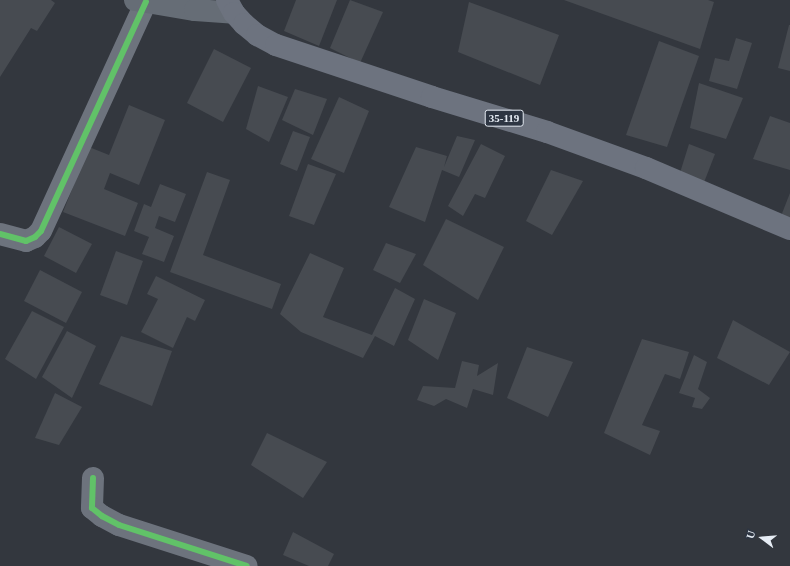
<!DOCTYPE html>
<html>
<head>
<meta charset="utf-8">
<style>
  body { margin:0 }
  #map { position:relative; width:790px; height:566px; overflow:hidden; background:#33373e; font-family:"Times New Roman",serif }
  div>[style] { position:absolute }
  .building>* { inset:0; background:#474b51 }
  .street>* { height:22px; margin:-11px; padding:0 11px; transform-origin:11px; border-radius:11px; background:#6d737d }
  .secondary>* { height:22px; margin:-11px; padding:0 11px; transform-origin:11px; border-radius:11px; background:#666d76 }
  .primary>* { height:22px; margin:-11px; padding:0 11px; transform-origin:11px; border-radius:11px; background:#6d737f }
  .cycleway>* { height:6px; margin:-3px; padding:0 3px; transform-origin:3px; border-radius:3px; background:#61c268 }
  span { translate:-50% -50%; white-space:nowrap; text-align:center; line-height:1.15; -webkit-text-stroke:3.5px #2e3643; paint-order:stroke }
  .shield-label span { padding:1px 3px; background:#2e3643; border:1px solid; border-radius:3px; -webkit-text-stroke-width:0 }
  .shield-label { font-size:11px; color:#e6ecf4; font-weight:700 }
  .north { position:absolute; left:742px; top:518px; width:40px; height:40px; -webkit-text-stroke:3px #2e3643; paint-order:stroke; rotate:286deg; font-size:11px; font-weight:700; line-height:16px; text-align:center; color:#e6ecf4 }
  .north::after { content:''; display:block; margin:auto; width:14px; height:18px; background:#e6ecf4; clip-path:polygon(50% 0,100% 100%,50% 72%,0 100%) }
</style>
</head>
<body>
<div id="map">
  <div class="building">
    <div style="clip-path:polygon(0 0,51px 0,55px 3px,37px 31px,31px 28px,0 77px)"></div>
    <div style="clip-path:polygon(296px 0,337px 0,319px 46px,284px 31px)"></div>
    <div style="clip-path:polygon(350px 0,383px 12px,360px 63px,330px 48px)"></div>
    <div style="clip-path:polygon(564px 0,708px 0,714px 2px,700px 49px)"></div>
    <div style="clip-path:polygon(469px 2px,559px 35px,540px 85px,458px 52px)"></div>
    <div style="clip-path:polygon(789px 25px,790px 25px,790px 71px,778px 68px)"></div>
    <div style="clip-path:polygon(736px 38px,752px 43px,737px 89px,709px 81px,715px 58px,729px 61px)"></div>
    <div style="clip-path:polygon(659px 41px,699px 56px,667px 147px,626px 135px)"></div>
    <div style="clip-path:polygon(214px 49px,251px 68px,223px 122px,187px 103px)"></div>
    <div style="clip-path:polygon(699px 83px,743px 98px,726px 139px,690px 128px)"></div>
    <div style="clip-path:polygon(258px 86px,288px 97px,269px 142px,246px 129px)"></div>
    <div style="clip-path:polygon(295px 89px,327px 99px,313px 135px,282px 120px)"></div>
    <div style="clip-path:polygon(339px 97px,369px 111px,344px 173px,311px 159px)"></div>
    <div style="clip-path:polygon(129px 105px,165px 120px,139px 185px,110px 173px,104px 189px,138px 203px,125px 236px,63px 212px,89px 147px,109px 155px)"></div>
    <div style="clip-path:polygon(770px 116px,790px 123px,790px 170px,753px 159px)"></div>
    <div style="clip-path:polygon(293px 131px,310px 137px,297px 171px,280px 164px)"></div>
    <div style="clip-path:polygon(457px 136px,475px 140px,459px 177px,442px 170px,425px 222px,389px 207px,416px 147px,447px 156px,444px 167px)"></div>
    <div style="clip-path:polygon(481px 144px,505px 156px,485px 198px,475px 194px,463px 216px,448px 206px)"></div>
    <div style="clip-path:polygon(689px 144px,715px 154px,703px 185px,679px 176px)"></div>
    <div style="clip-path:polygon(308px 164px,336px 174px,314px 225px,289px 216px)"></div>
    <div style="clip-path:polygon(551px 170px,583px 181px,552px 235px,526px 221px)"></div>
    <div style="clip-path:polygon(207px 172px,230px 180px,203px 255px,281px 284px,272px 309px,170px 272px)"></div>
    <div style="clip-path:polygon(160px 184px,186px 194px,175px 222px,159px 216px,155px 228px,174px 236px,164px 262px,142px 254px,149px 237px,134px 231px,144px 204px,151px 207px)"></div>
    <div style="clip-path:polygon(790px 193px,790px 220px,781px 216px)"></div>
    <div style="clip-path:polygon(446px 219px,504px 247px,478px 300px,423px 265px)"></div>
    <div style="clip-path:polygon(59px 227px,92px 244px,76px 273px,44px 256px)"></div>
    <div style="clip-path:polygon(386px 243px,416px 254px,400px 283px,373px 270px)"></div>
    <div style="clip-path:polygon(116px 251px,143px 261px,127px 305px,100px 295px)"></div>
    <div style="clip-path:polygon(310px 253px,344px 268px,323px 317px,372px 335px,395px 288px,415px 299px,394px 346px,375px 336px,363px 358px,301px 332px,280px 314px)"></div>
    <div style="clip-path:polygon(40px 270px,82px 292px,66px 323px,24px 301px)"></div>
    <div style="clip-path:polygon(156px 276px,205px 300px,195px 321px,187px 317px,173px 348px,141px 332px,158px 299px,147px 294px)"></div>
    <div style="clip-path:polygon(424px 299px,456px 313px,438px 360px,408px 340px)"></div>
    <div style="clip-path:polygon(32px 311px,64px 327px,36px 379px,5px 359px)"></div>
    <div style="clip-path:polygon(733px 320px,790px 352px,769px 385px,717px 358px)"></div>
    <div style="clip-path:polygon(67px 331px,96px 346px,72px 398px,42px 377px)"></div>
    <div style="clip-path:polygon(121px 336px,172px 351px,152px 406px,99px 384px)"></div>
    <div style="clip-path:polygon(642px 339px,689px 352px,680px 379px,665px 374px,642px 425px,660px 431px,650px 455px,604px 433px)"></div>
    <div style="clip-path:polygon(527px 347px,573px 362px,548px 417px,507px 398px)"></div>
    <div style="clip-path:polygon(694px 355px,707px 362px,698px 389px,710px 398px,702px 409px,692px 407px,695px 398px,679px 393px)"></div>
    <div style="clip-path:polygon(462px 361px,479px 365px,477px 376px,498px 363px,493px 395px,473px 389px,467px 408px,446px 399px,434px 406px,417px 400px,423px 386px,455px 388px)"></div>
    <div style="clip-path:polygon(55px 393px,82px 407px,59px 445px,35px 438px)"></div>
    <div style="clip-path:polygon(267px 433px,327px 462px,303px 498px,251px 465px)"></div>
    <div style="clip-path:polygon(293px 532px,334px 554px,328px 566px,309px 566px,283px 555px)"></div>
  </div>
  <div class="street">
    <div style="left:0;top:234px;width:27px;rotate:15deg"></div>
    <div style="left:26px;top:241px;width:10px;rotate:-24deg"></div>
    <div style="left:35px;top:237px;width:8px;rotate:-45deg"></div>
    <div style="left:41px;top:231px;width:252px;rotate:-65.4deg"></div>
    <div style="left:93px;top:478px;width:30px;rotate:92deg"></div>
    <div style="left:92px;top:508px;width:13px;rotate:39deg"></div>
    <div style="left:102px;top:516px;width:19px;rotate:28deg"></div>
    <div style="left:119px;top:525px;width:134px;rotate:17.8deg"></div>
  </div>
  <div class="secondary">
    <div style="left:135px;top:0;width:61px;rotate:9.5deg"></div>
    <div style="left:195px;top:10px;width:39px;rotate:4deg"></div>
  </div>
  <div class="primary">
    <div style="left:227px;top:0;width:15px;rotate:62deg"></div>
    <div style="left:234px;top:13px;width:15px;rotate:48deg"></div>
    <div style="left:244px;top:24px;width:17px;rotate:40deg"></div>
    <div style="left:257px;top:35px;width:21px;rotate:28deg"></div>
    <div style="left:276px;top:45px;width:164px;rotate:18.4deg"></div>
    <div style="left:432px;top:97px;width:120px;rotate:16.9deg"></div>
    <div style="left:547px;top:132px;width:105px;rotate:20deg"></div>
    <div style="left:646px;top:168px;width:156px;rotate:23deg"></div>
  </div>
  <div class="cycleway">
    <div style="left:0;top:234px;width:27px;rotate:15deg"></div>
    <div style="left:26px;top:241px;width:10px;rotate:-24deg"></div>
    <div style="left:35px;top:237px;width:8px;rotate:-45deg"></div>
    <div style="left:41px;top:231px;width:252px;rotate:-65.4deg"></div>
    <div style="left:93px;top:478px;width:30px;rotate:92deg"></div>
    <div style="left:92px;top:508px;width:13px;rotate:39deg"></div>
    <div style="left:102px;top:516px;width:19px;rotate:28deg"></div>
    <div style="left:119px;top:525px;width:134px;rotate:17.8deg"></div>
  </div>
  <div class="shield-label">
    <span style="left:504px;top:118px">35-119</span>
  </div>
  <div class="north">U</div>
</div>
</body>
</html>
